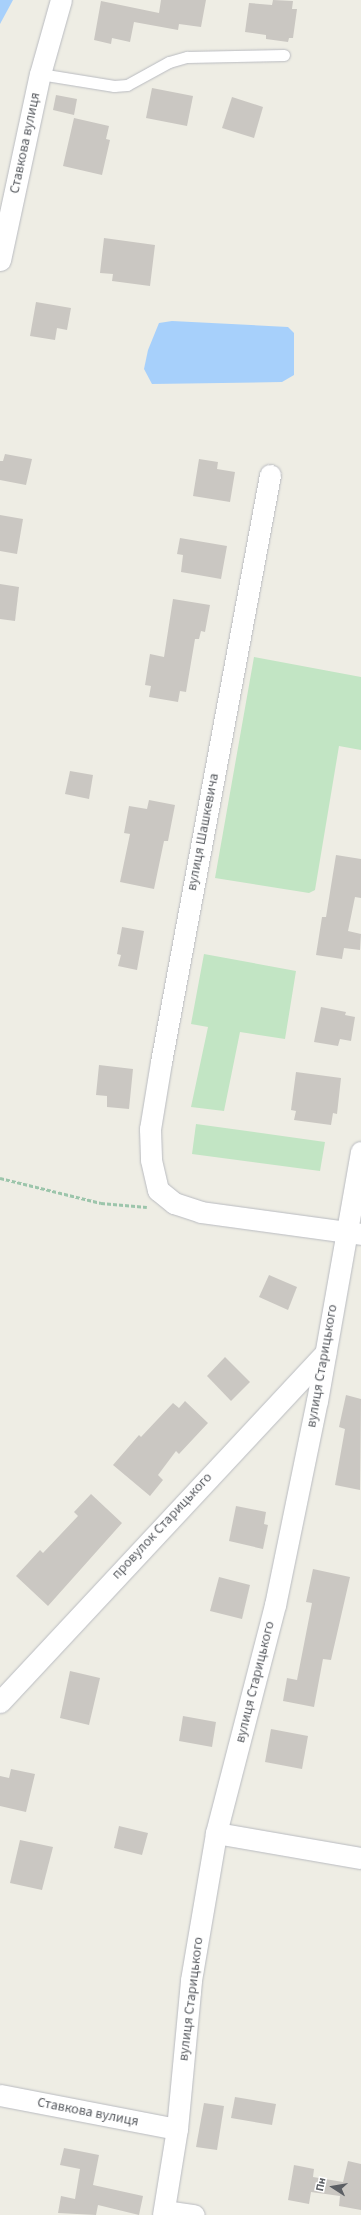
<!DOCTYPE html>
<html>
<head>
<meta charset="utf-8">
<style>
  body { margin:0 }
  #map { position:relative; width:361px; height:2215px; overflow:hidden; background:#eeede4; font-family:"Source Sans 3",sans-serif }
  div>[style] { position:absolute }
  .green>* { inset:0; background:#c2e5c4 }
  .water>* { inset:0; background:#a7d0fb }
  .building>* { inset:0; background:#cac7c2 }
  .path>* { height:2.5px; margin-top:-1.25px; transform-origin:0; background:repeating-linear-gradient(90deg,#9cc5ab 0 4px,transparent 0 6px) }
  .roads { filter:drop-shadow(0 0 1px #b9bbc0) drop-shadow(0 0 1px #b9bbc0) }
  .lane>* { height:11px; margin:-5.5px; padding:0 5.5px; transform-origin:5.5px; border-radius:5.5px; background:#fff }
  .street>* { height:21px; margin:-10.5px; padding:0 10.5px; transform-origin:10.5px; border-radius:10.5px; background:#fff }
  span { translate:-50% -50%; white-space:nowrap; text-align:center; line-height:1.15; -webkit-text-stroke:4px #fff; paint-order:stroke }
  .street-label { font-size:14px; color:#5c5f64 }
  .north { position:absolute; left:313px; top:2167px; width:40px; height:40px; -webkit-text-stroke:3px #fff; paint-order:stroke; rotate:282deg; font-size:11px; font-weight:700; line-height:16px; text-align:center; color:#5c5f64 }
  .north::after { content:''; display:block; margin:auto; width:14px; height:18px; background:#5c5f64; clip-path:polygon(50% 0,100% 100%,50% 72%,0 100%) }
</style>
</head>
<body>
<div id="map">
  <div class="green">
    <div style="clip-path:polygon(254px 657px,361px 677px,361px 750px,339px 746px,315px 890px,309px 893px,215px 878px)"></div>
    <div style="clip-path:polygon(204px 954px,296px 971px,285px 1039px,240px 1032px,224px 1111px,191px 1107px,208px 1027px,191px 1024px)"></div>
    <div style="clip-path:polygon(196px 1124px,325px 1142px,320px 1171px,192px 1154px)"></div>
  </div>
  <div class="water">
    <div style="clip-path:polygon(0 0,13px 0,0 24px)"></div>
    <div style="clip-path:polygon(172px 321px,288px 327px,294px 333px,294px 375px,282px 382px,152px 384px,144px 369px,148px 350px,159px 323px)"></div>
  </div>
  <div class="building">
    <div style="clip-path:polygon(161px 0,206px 0,201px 27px,179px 24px,178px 30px,134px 22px,130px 42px,112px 38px,111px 44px,94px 40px,101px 1px,159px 13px)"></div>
    <div style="clip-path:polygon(273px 0,293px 1px,292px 9px,297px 9px,293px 38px,289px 38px,288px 42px,266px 39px,266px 35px,245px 32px,249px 3px,272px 5px)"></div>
    <div style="clip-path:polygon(152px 88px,193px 96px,187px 126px,146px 118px)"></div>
    <div style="clip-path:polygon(56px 95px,77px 99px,74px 115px,53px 110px)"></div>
    <div style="clip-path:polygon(232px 97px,263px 107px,254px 138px,222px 128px)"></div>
    <div style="clip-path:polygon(74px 118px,109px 126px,106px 139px,110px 140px,102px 175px,63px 166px)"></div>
    <div style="clip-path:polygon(104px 238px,155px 245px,150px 286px,112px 281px,113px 274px,100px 273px)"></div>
    <div style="clip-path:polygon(36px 302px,71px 308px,67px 330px,57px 328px,55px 340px,30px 336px)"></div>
    <div style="clip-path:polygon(5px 454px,32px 459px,26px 485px,0 480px,0 461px,3px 461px)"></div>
    <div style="clip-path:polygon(199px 459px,218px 462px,217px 469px,235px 472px,230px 502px,193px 496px)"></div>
    <div style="clip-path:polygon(0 515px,23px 519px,17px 554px,0 551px)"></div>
    <div style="clip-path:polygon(180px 538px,227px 546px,221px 579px,181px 572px,183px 555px,177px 554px)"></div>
    <div style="clip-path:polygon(0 584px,19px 587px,15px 621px,0 619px)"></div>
    <div style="clip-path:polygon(173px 599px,210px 605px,205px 632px,201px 631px,199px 639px,195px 639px,186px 692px,180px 691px,178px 702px,149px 697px,151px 686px,145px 685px,150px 654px,164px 657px)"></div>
    <div style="clip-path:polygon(70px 771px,93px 775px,89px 799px,65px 794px)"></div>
    <div style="clip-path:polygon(149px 800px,175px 805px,168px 841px,164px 841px,154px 889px,120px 882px,130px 834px,124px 833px,129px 806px,147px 809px)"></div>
    <div style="clip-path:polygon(336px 855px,361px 859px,361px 898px,355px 897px,348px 931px,361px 934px,360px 950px,344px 948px,342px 959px,316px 955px,322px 917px,326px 917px)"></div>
    <div style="clip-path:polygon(122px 927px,144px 931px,137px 970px,118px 966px,121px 955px,117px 954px)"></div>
    <div style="clip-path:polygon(321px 1007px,346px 1012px,345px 1015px,355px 1017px,351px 1041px,340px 1039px,338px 1046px,314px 1042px)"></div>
    <div style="clip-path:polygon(99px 1065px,133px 1069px,129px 1109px,107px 1107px,107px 1096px,96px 1095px)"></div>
    <div style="clip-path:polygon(296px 1072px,341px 1078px,337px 1114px,333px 1113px,331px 1125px,294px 1120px,296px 1111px,291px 1110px)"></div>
    <div style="clip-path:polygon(269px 1275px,297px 1287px,288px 1310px,259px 1297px)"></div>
    <div style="clip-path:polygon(225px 1357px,250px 1382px,231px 1401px,207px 1376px)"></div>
    <div style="clip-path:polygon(346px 1395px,361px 1399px,360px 1490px,335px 1485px,345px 1429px,339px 1427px)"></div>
    <div style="clip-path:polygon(185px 1401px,208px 1423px,179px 1454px,176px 1451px,158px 1475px,163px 1480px,150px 1496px,113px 1465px,139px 1435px,141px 1437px,173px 1403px,179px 1408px)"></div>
    <div style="clip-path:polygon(91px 1494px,122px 1523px,48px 1606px,16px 1576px,40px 1550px,43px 1553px,78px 1516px,74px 1512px)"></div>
    <div style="clip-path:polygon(236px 1506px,266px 1512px,264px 1524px,268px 1525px,263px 1549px,229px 1541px)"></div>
    <div style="clip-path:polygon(313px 1569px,350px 1577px,331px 1660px,323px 1659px,314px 1707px,283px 1701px,287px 1678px,297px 1680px,312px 1603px,306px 1602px)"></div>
    <div style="clip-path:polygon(219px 1577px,250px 1585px,242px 1619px,210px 1611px)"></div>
    <div style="clip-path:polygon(70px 1671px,100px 1678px,89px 1725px,60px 1718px)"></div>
    <div style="clip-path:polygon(183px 1716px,216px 1722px,212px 1747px,179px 1741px)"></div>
    <div style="clip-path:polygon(271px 1729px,308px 1736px,302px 1769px,265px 1762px)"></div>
    <div style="clip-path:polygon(11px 1769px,35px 1774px,26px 1812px,0 1806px,0 1776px,9px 1778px)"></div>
    <div style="clip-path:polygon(119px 1826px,148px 1833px,142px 1855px,114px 1848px)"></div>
    <div style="clip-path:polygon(20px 1840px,53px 1847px,42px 1890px,10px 1883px)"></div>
    <div style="clip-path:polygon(235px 2097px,276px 2104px,272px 2125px,231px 2118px)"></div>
    <div style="clip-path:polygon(204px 2103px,224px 2106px,217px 2150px,196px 2147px)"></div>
    <div style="clip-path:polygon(64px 2148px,99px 2155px,93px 2185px,143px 2196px,139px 2215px,98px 2205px,96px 2215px,58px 2213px,61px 2196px,75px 2199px,80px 2169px,60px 2165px)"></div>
    <div style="clip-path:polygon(348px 2161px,361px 2164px,361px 2210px,339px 2206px,340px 2196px,311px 2192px,309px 2204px,288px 2200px,294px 2165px,314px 2169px,313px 2177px,343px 2182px)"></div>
  </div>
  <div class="path">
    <div style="left:0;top:1178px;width:104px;rotate:13.9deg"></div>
    <div style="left:101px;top:1203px;width:46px;rotate:5deg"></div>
  </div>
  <div class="roads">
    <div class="lane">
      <div style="left:40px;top:74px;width:75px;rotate:9.2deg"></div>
      <div style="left:114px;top:86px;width:13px;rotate:-4deg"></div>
      <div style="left:127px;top:85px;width:48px;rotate:-28.7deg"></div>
      <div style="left:169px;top:62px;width:19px;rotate:-16deg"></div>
      <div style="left:187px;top:57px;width:97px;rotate:-1.2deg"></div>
    </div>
    <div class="street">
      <div style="left:0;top:260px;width:190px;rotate:-77.9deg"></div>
      <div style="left:40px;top:74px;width:77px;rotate:-74.2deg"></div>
      <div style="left:270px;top:475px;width:597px;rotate:100.52deg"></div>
      <div style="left:161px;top:1062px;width:68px;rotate:99.3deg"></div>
      <div style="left:150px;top:1129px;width:31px;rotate:88deg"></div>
      <div style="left:151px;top:1160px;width:31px;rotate:77deg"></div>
      <div style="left:158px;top:1190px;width:21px;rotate:39deg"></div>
      <div style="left:174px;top:1203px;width:28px;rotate:18deg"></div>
      <div style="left:201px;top:1212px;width:162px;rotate:7.8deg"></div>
      <div style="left:0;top:1702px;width:477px;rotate:-47deg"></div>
      <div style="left:216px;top:1833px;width:147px;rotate:9.8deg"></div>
      <div style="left:0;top:2095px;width:180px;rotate:10.9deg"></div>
      <div style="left:164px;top:2211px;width:30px;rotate:8deg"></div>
      <div style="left:163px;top:2215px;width:87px;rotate:-80.8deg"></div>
      <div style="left:177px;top:2129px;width:150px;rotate:-84.6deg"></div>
      <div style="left:191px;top:1980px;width:149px;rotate:-80.3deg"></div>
      <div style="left:216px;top:1833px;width:236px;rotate:-75.5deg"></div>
      <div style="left:275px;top:1605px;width:208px;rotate:-78.4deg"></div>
      <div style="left:317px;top:1401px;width:253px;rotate:-80deg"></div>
    </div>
  </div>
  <div class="street-label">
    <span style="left:25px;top:143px;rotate:-78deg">Ставкова вулиця</span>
    <span style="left:203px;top:832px;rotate:-79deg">вулиця Шашкевича</span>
    <span style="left:322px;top:1366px;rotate:-80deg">вулиця Старицького</span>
    <span style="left:162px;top:1526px;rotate:-47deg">провулок Старицького</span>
    <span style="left:255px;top:1682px;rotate:-76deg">вулиця Старицького</span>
    <span style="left:191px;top:1999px;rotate:-83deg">вулиця Старицького</span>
    <span style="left:88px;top:2112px;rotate:11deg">Ставкова вулиця</span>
  </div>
  <div class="north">Пн</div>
</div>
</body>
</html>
